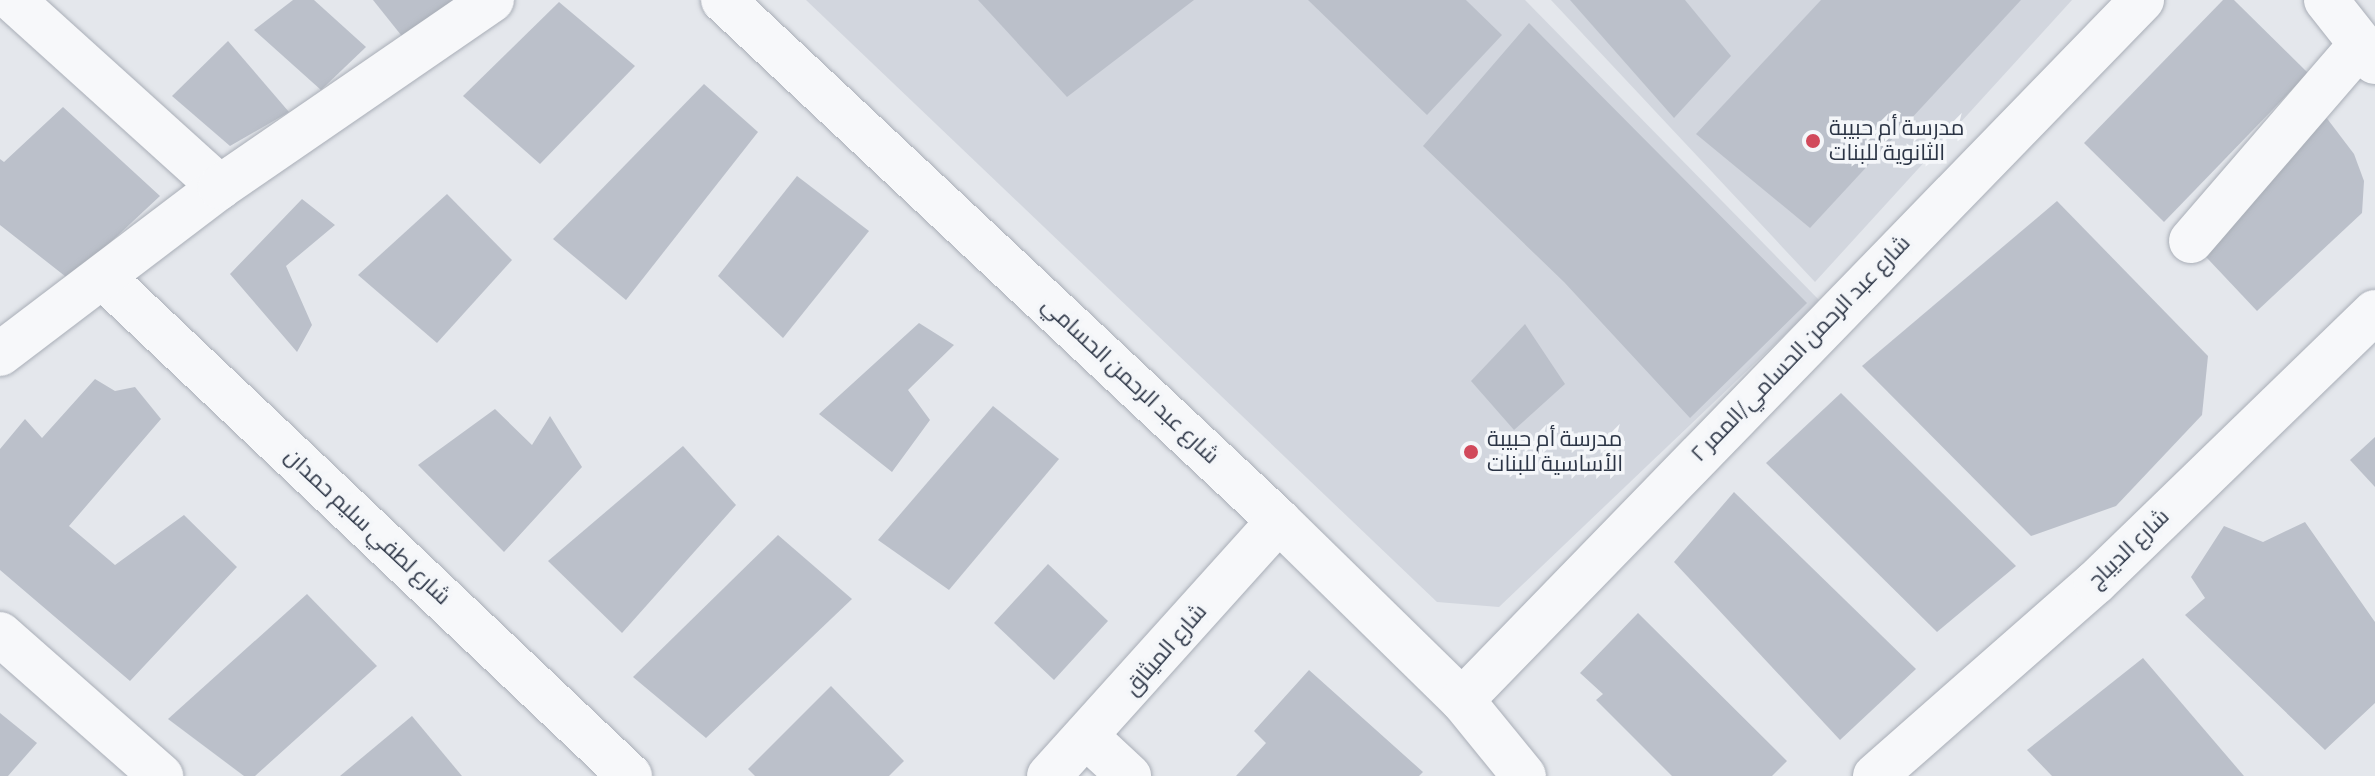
<!DOCTYPE html>
<html>
<head>
<meta charset="utf-8">
<style>
  body { margin:0 }
  #map { position:relative; width:2375px; height:776px; overflow:hidden; background:#e4e7ec; font-family:"Source Sans 3",Cairo,sans-serif }
  div>[style] { position:absolute }
  .built>* { inset:0; background:#d2d6de }
  .building>* { inset:0; background:#bbc0ca }
  .roads { filter:drop-shadow(0 0 2px #a9aeb7) drop-shadow(0 0 2px #a9aeb7) }
  .minor>* { height:44px; margin:-22px; padding:0 22px; transform-origin:22px; border-radius:22px; background:#f7f8fa }
  .dots>* { width:22px; height:22px; translate:-50% -50%; box-sizing:border-box; border:4px solid #f4f6f9; border-radius:50% }
  span { translate:-50% -50%; white-space:nowrap; text-align:center; line-height:1.15; -webkit-text-stroke:7px #f4f6f9; paint-order:stroke }
  .poi-label { font-size:22px; color:#2b3445 }
  .left { translate:0 -50%; text-align:left }
  .street-label { font-size:22px; color:#2b3445 }
</style>
</head>
<body>
<div id="map">
  <div class="built">
    <div style="clip-path:polygon(806px 0,1525px 0,1820px 301px,1499px 607px,1437px 602px)"></div>
    <div style="clip-path:polygon(1551px 0,2072px 0,1815px 282px)"></div>
  </div>
  <div class="building">
    <div style="clip-path:polygon(293px 0,314px 0,366px 47px,321px 90px,254px 30px)"></div>
    <div style="clip-path:polygon(373px 0,469px 0,409px 45px)"></div>
    <div style="clip-path:polygon(978px 0,1194px 0,1067px 97px)"></div>
    <div style="clip-path:polygon(1308px 0,1466px 0,1502px 35px,1427px 115px)"></div>
    <div style="clip-path:polygon(1570px 0,1685px 0,1731px 56px,1674px 118px)"></div>
    <div style="clip-path:polygon(1821px 0,2021px 0,1810px 228px,1696px 134px)"></div>
    <div style="clip-path:polygon(2223px 0,2234px 0,2308px 73px,2164px 222px,2084px 143px)"></div>
    <div style="clip-path:polygon(559px 2px,635px 66px,540px 164px,463px 96px)"></div>
    <div style="clip-path:polygon(1529px 23px,1807px 303px,1690px 418px,1564px 282px,1423px 146px)"></div>
    <div style="clip-path:polygon(228px 41px,289px 112px,230px 146px,172px 96px)"></div>
    <div style="clip-path:polygon(704px 84px,758px 132px,626px 300px,553px 239px)"></div>
    <div style="clip-path:polygon(2313px 100px,2354px 154px,2364px 181px,2362px 213px,2257px 311px,2191px 241px)"></div>
    <div style="clip-path:polygon(63px 107px,160px 196px,70px 280px,0 225px,0 159px,4px 162px)"></div>
    <div style="clip-path:polygon(797px 176px,869px 231px,783px 338px,718px 276px)"></div>
    <div style="clip-path:polygon(447px 194px,512px 260px,437px 343px,358px 275px)"></div>
    <div style="clip-path:polygon(302px 199px,335px 225px,286px 266px,312px 325px,297px 352px,230px 274px)"></div>
    <div style="clip-path:polygon(2057px 201px,2208px 356px,2202px 415px,2116px 506px,2031px 536px,1862px 366px)"></div>
    <div style="clip-path:polygon(919px 323px,954px 345px,908px 390px,930px 420px,892px 472px,819px 414px)"></div>
    <div style="clip-path:polygon(1525px 324px,1565px 384px,1514px 430px,1471px 381px)"></div>
    <div style="clip-path:polygon(95px 379px,115px 391px,135px 387px,161px 419px,69px 526px,115px 565px,184px 515px,237px 567px,130px 681px,0 570px,0 449px,25px 419px,42px 438px)"></div>
    <div style="clip-path:polygon(1841px 393px,2016px 566px,1937px 632px,1766px 463px)"></div>
    <div style="clip-path:polygon(993px 406px,1059px 459px,949px 590px,878px 540px)"></div>
    <div style="clip-path:polygon(495px 409px,532px 445px,550px 416px,582px 467px,504px 552px,418px 465px)"></div>
    <div style="clip-path:polygon(2375px 437px,2375px 487px,2350px 460px)"></div>
    <div style="clip-path:polygon(683px 446px,736px 505px,622px 633px,548px 561px)"></div>
    <div style="clip-path:polygon(1734px 492px,1916px 669px,1840px 740px,1674px 562px)"></div>
    <div style="clip-path:polygon(2305px 522px,2375px 622px,2375px 703px,2325px 750px,2185px 615px,2205px 598px,2191px 577px,2224px 526px,2263px 542px)"></div>
    <div style="clip-path:polygon(778px 535px,852px 599px,706px 738px,633px 677px)"></div>
    <div style="clip-path:polygon(1048px 564px,1108px 621px,1054px 680px,994px 623px)"></div>
    <div style="clip-path:polygon(307px 594px,377px 666px,255px 776px,244px 776px,168px 719px)"></div>
    <div style="clip-path:polygon(1638px 613px,1787px 761px,1772px 776px,1672px 776px,1596px 700px,1603px 694px,1580px 673px)"></div>
    <div style="clip-path:polygon(2143px 658px,2244px 776px,2052px 776px,2027px 750px)"></div>
    <div style="clip-path:polygon(1309px 670px,1423px 772px,1419px 776px,1236px 776px,1266px 743px,1254px 731px)"></div>
    <div style="clip-path:polygon(831px 686px,904px 761px,889px 776px,755px 776px,748px 769px)"></div>
    <div style="clip-path:polygon(0 713px,37px 743px,8px 776px,0 776px)"></div>
    <div style="clip-path:polygon(412px 716px,462px 776px,340px 776px)"></div>
  </div>
  <div class="roads">
    <div class="minor">
      <div style="left:13px;top:0;width:279px;rotate:42.1deg"></div>
      <div style="left:723px;top:0;width:762px;rotate:43.14deg"></div>
      <div style="left:1279px;top:521px;width:256px;rotate:44.4deg"></div>
      <div style="left:1462px;top:700px;width:98px;rotate:50.8deg"></div>
      <div style="left:2326px;top:0;width:79px;rotate:51.7deg"></div>
      <div style="left:2191px;top:241px;width:260px;rotate:-49.2deg"></div>
      <div style="left:105px;top:279px;width:723px;rotate:43.43deg"></div>
      <div style="left:0;top:354px;width:276px;rotate:-37.2deg"></div>
      <div style="left:220px;top:187px;width:330px;rotate:-34.5deg"></div>
      <div style="left:0;top:634px;width:215px;rotate:41.4deg"></div>
      <div style="left:1462px;top:700px;width:976px;rotate:-45.83deg"></div>
      <div style="left:1088px;top:738px;width:56px;rotate:42.8deg"></div>
      <div style="left:1049px;top:776px;width:343px;rotate:-48deg"></div>
      <div style="left:1875px;top:776px;width:294px;rotate:-41.3deg"></div>
      <div style="left:2096px;top:582px;width:388px;rotate:-44.1deg"></div>
    </div>
  </div>
  <div class="dots">
    <div style="left:1813px;top:141px;background:#d1495b"></div>
    <div style="left:1471px;top:452px;background:#d1495b"></div>
  </div>
  <div class="poi-label">
    <span class="left" style="left:1829px;top:141px">مدرسة أم حبيبة<br>الثانوية للبنات</span>
    <span class="left" style="left:1487px;top:452px">مدرسة أم حبيبة<br>الأساسية للبنات</span>
  </div>
  <div class="street-label">
    <span style="left:1801px;top:349px;rotate:-46deg">شارع عبد الرحمن الحسامي/الممر ٢</span>
    <span style="left:1130px;top:381px;rotate:43deg">شارع عبد الرحمن الحسامي</span>
    <span style="left:367px;top:527px;rotate:43deg">شارع لطفي سليم حمدان</span>
    <span style="left:2129px;top:549px;rotate:-44deg">شارع الديباج</span>
    <span style="left:1166px;top:650px;rotate:-49deg">شارع الميثاق</span>
  </div>
</div>
</body>
</html>
